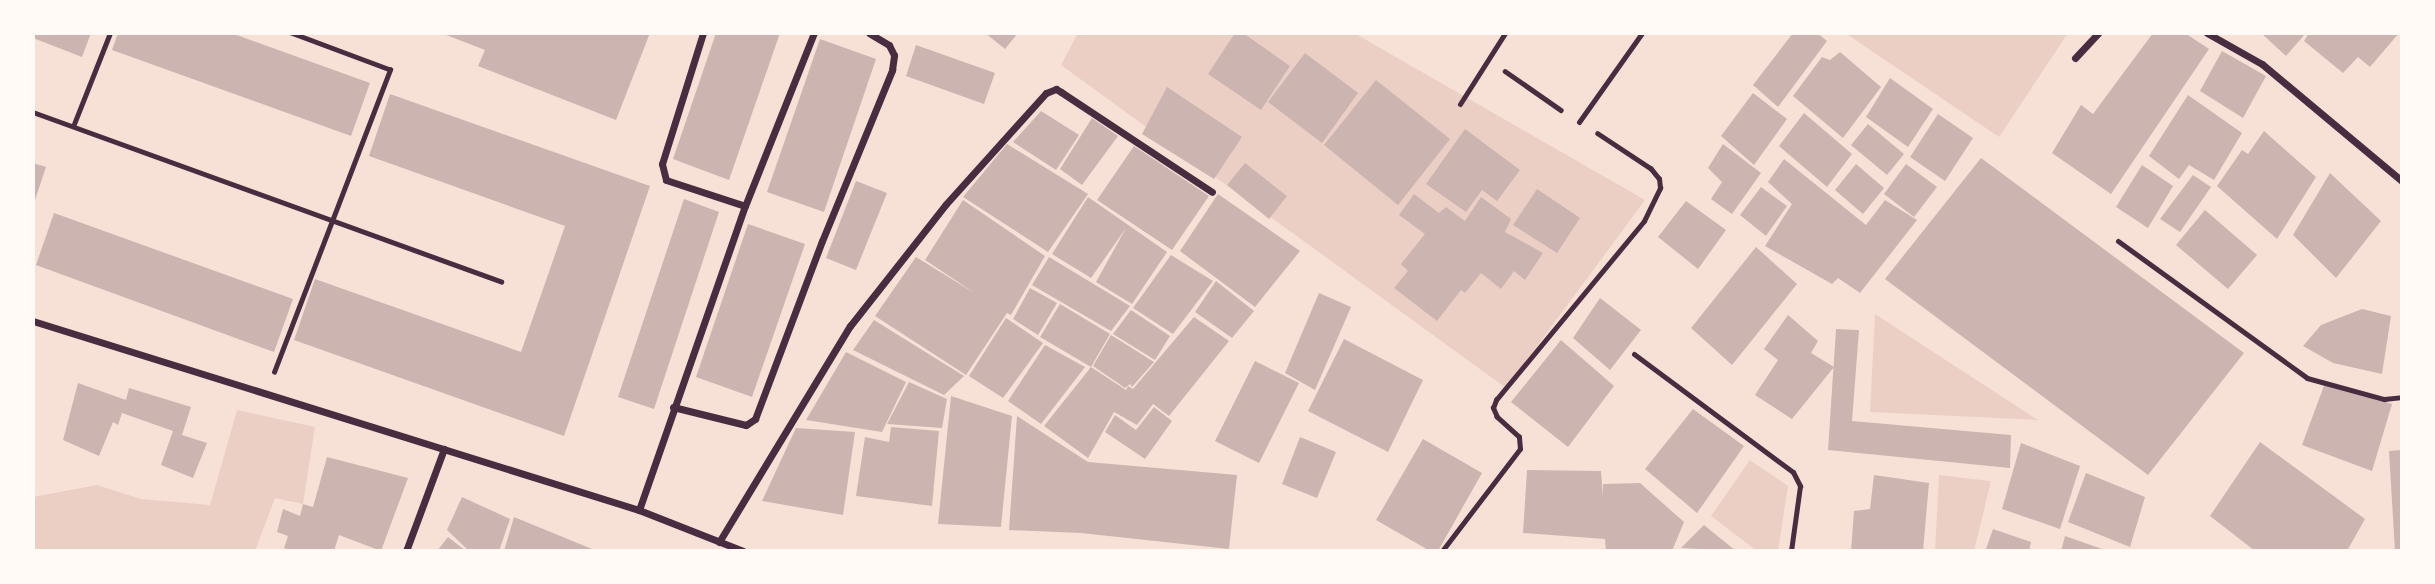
<!DOCTYPE html>
<html>
<head>
<meta charset="utf-8">
<style>
  body { margin:0 }
  #map { position:relative; width:2435px; height:584px; overflow:hidden; background:#f7e1d7; font-family:"Times New Roman",serif }
  div>[style] { position:absolute }
  .green>* { inset:0; background:#ebcfc5 }
  .building>* { inset:0; background:#ccb4b1 }
  .path>* { height:4.5px; margin:-2.25px; padding:0 2.25px; transform-origin:2.25px; border-radius:2.25px; background:#4a2c40 }
  .service>* { height:5px; margin:-2.5px; padding:0 2.5px; transform-origin:2.5px; border-radius:2.5px; background:#4a2c40 }
  .minor>* { height:7px; margin:-3.5px; padding:0 3.5px; transform-origin:3.5px; border-radius:3.5px; background:#4a2c40 }
  span { translate:-50% -50%; white-space:nowrap; text-align:center; line-height:1.15; -webkit-text-stroke:7px #fffaf5; paint-order:stroke }
  .frame { position:absolute; inset:0; border:35px solid #fffaf5; pointer-events:none }
</style>
</head>
<body>
<div id="map">
  <div class="green">
    <div style="clip-path:polygon(1078px 33px,1354px 33px,1645px 200px,1506px 388px,1061px 65px)"></div>
    <div style="clip-path:polygon(1845px 33px,2068px 33px,1999px 137px)"></div>
    <div style="clip-path:polygon(1875px 314px,2038px 420px,1870px 412px)"></div>
    <div style="clip-path:polygon(237px 410px,315px 427px,303px 504px,275px 498px,255px 551px,33px 551px,33px 497px,97px 485px,141px 499px,210px 505px)"></div>
    <div style="clip-path:polygon(1750px 460px,1788px 486px,1778px 551px,1757px 551px,1711px 516px)"></div>
    <div style="clip-path:polygon(1939px 475px,1991px 481px,1974px 551px,1935px 551px)"></div>
  </div>
  <div class="building">
    <div style="clip-path:polygon(33px 33px,91px 33px,82px 57px,33px 38px)"></div>
    <div style="clip-path:polygon(118px 33px,231px 33px,370px 83px,351px 136px,112px 50px)"></div>
    <div style="clip-path:polygon(441px 33px,650px 33px,616px 120px,478px 66px,485px 50px)"></div>
    <div style="clip-path:polygon(716px 33px,780px 33px,729px 180px,673px 159px)"></div>
    <div style="clip-path:polygon(985px 33px,1018px 33px,1005px 49px)"></div>
    <div style="clip-path:polygon(1235px 33px,1243px 33px,1290px 66px,1261px 110px,1208px 74px)"></div>
    <div style="clip-path:polygon(1793px 33px,1817px 33px,1827px 41px,1778px 107px,1753px 85px)"></div>
    <div style="clip-path:polygon(2153px 33px,2185px 33px,2209px 49px,2111px 194px,2052px 153px,2081px 105px,2093px 114px)"></div>
    <div style="clip-path:polygon(2261px 33px,2306px 33px,2286px 56px)"></div>
    <div style="clip-path:polygon(2309px 33px,2399px 33px,2370px 67px,2358px 57px,2343px 73px,2304px 41px)"></div>
    <div style="clip-path:polygon(820px 39px,876px 59px,824px 212px,767px 192px)"></div>
    <div style="clip-path:polygon(916px 45px,995px 73px,984px 104px,906px 76px)"></div>
    <div style="clip-path:polygon(2222px 51px,2266px 76px,2243px 118px,2200px 91px)"></div>
    <div style="clip-path:polygon(1840px 52px,1881px 87px,1843px 138px,1793px 96px,1822px 57px,1830px 60px)"></div>
    <div style="clip-path:polygon(1305px 53px,1358px 93px,1322px 143px,1268px 102px)"></div>
    <div style="clip-path:polygon(1890px 78px,1933px 109px,1908px 147px,1866px 117px)"></div>
    <div style="clip-path:polygon(1376px 80px,1450px 139px,1398px 205px,1324px 145px)"></div>
    <div style="clip-path:polygon(1167px 87px,1242px 137px,1214px 179px,1142px 134px)"></div>
    <div style="clip-path:polygon(1753px 93px,1787px 119px,1754px 165px,1721px 136px)"></div>
    <div style="clip-path:polygon(390px 94px,650px 186px,564px 436px,294px 340px,315px 279px,521px 352px,565px 226px,369px 156px)"></div>
    <div style="clip-path:polygon(2188px 95px,2242px 133px,2214px 180px,2189px 165px,2179px 179px,2149px 156px)"></div>
    <div style="clip-path:polygon(1041px 111px,1079px 135px,1056px 170px,1013px 142px)"></div>
    <div style="clip-path:polygon(1804px 113px,1852px 154px,1827px 187px,1779px 146px)"></div>
    <div style="clip-path:polygon(1938px 114px,1973px 138px,1945px 181px,1910px 157px)"></div>
    <div style="clip-path:polygon(1092px 118px,1118px 136px,1082px 185px,1060px 169px)"></div>
    <div style="clip-path:polygon(1868px 124px,1904px 154px,1887px 175px,1851px 145px)"></div>
    <div style="clip-path:polygon(1465px 129px,1520px 170px,1497px 201px,1482px 190px,1466px 212px,1426px 184px)"></div>
    <div style="clip-path:polygon(2264px 131px,2316px 177px,2277px 239px,2217px 186px,2242px 150px,2248px 154px)"></div>
    <div style="clip-path:polygon(1007px 144px,1088px 194px,1048px 252px,963px 197px)"></div>
    <div style="clip-path:polygon(1723px 144px,1761px 173px,1732px 214px,1711px 199px,1722px 182px,1708px 168px)"></div>
    <div style="clip-path:polygon(1134px 146px,1209px 196px,1172px 250px,1097px 200px)"></div>
    <div style="clip-path:polygon(1981px 158px,2244px 353px,2148px 475px,1885px 279px)"></div>
    <div style="clip-path:polygon(1784px 159px,1866px 225px,1885px 200px,1917px 220px,1860px 293px,1838px 278px,1832px 284px,1765px 246px,1792px 204px,1768px 182px)"></div>
    <div style="clip-path:polygon(33px 163px,46px 167px,34px 203px,33px 203px)"></div>
    <div style="clip-path:polygon(1245px 163px,1287px 196px,1269px 219px,1227px 185px)"></div>
    <div style="clip-path:polygon(1856px 164px,1884px 188px,1863px 214px,1835px 190px)"></div>
    <div style="clip-path:polygon(1906px 164px,1937px 187px,1914px 217px,1884px 194px)"></div>
    <div style="clip-path:polygon(2142px 165px,2173px 186px,2148px 228px,2116px 207px)"></div>
    <div style="clip-path:polygon(2330px 173px,2381px 221px,2336px 278px,2293px 235px)"></div>
    <div style="clip-path:polygon(2193px 175px,2211px 187px,2180px 232px,2160px 219px)"></div>
    <div style="clip-path:polygon(856px 181px,887px 193px,856px 270px,826px 258px)"></div>
    <div style="clip-path:polygon(1761px 187px,1787px 206px,1766px 236px,1740px 215px)"></div>
    <div style="clip-path:polygon(1537px 189px,1580px 218px,1557px 253px,1513px 225px)"></div>
    <div style="clip-path:polygon(1218px 194px,1300px 251px,1255px 307px,1180px 251px)"></div>
    <div style="clip-path:polygon(1414px 194px,1439px 213px,1446px 207px,1465px 221px,1481px 197px,1511px 219px,1505px 232px,1543px 253px,1525px 280px,1514px 271px,1501px 289px,1481px 273px,1465px 293px,1461px 290px,1437px 321px,1394px 288px,1408px 271px,1401px 264px,1425px 234px,1399px 215px)"></div>
    <div style="clip-path:polygon(1088px 197px,1167px 252px,1132px 304px,1096px 282px,1126px 228px,1091px 278px,1052px 254px)"></div>
    <div style="clip-path:polygon(684px 199px,719px 212px,654px 409px,618px 397px)"></div>
    <div style="clip-path:polygon(963px 200px,1045px 256px,1011px 315px,1007px 313px,966px 375px,875px 316px,916px 257px,976px 294px,925px 260px)"></div>
    <div style="clip-path:polygon(1686px 201px,1726px 230px,1698px 269px,1658px 237px)"></div>
    <div style="clip-path:polygon(2205px 210px,2257px 255px,2228px 289px,2176px 245px)"></div>
    <div style="clip-path:polygon(54px 213px,293px 299px,274px 352px,36px 265px)"></div>
    <div style="clip-path:polygon(748px 224px,805px 244px,752px 397px,696px 377px)"></div>
    <div style="clip-path:polygon(1756px 247px,1797px 284px,1732px 365px,1691px 328px)"></div>
    <div style="clip-path:polygon(1171px 255px,1213px 281px,1173px 334px,1133px 308px)"></div>
    <div style="clip-path:polygon(1049px 257px,1130px 306px,1111px 331px,1032px 285px)"></div>
    <div style="clip-path:polygon(1216px 281px,1254px 311px,1232px 338px,1195px 312px)"></div>
    <div style="clip-path:polygon(1030px 288px,1057px 303px,1038px 335px,1013px 319px)"></div>
    <div style="clip-path:polygon(1319px 293px,1351px 307px,1315px 390px,1285px 373px)"></div>
    <div style="clip-path:polygon(1600px 298px,1641px 330px,1610px 370px,1573px 338px)"></div>
    <div style="clip-path:polygon(1060px 304px,1110px 334px,1091px 367px,1040px 337px)"></div>
    <div style="clip-path:polygon(2362px 309px,2391px 316px,2382px 374px,2333px 363px,2303px 346px,2321px 325px)"></div>
    <div style="clip-path:polygon(1131px 310px,1170px 336px,1155px 360px,1113px 334px)"></div>
    <div style="clip-path:polygon(1788px 315px,1818px 341px,1811px 353px,1834px 367px,1792px 419px,1755px 395px,1778px 360px,1764px 349px)"></div>
    <div style="clip-path:polygon(1194px 317px,1229px 341px,1169px 416px,1153px 404px,1137px 425px,1114px 412px,1088px 458px,1044px 426px,1091px 367px,1126px 390px,1128px 386px,1133px 389px)"></div>
    <div style="clip-path:polygon(1006px 318px,1043px 343px,1003px 398px,969px 376px)"></div>
    <div style="clip-path:polygon(874px 320px,964px 376px,944px 395px,853px 350px)"></div>
    <div style="clip-path:polygon(1836px 329px,1859px 330px,1852px 421px,2011px 435px,2010px 468px,1828px 450px)"></div>
    <div style="clip-path:polygon(1111px 335px,1154px 362px,1132px 387px,1130px 384px,1125px 388px,1093px 366px)"></div>
    <div style="clip-path:polygon(1344px 339px,1423px 380px,1388px 452px,1308px 411px)"></div>
    <div style="clip-path:polygon(1561px 340px,1614px 386px,1568px 447px,1511px 402px)"></div>
    <div style="clip-path:polygon(1045px 345px,1085px 367px,1041px 424px,1008px 401px)"></div>
    <div style="clip-path:polygon(846px 352px,906px 382px,882px 432px,806px 420px)"></div>
    <div style="clip-path:polygon(1255px 361px,1299px 383px,1259px 463px,1215px 441px)"></div>
    <div style="clip-path:polygon(909px 382px,947px 399px,942px 428px,887px 424px)"></div>
    <div style="clip-path:polygon(78px 383px,126px 400px,129px 388px,191px 407px,182px 435px,207px 443px,193px 478px,161px 465px,173px 431px,122px 413px,118px 425px,113px 422px,99px 456px,63px 440px)"></div>
    <div style="clip-path:polygon(2325px 383px,2392px 404px,2372px 471px,2302px 445px)"></div>
    <div style="clip-path:polygon(951px 396px,1012px 416px,1001px 527px,938px 524px)"></div>
    <div style="clip-path:polygon(1154px 407px,1172px 421px,1145px 459px,1105px 432px,1115px 415px,1136px 430px)"></div>
    <div style="clip-path:polygon(1693px 409px,1744px 446px,1697px 513px,1645px 469px)"></div>
    <div style="clip-path:polygon(1017px 416px,1088px 462px,1237px 475px,1229px 549px,1081px 533px,1009px 530px)"></div>
    <div style="clip-path:polygon(891px 427px,939px 431px,932px 506px,856px 496px,865px 437px,889px 442px)"></div>
    <div style="clip-path:polygon(796px 428px,855px 432px,843px 515px,762px 501px)"></div>
    <div style="clip-path:polygon(1300px 437px,1336px 452px,1317px 498px,1282px 484px)"></div>
    <div style="clip-path:polygon(1423px 439px,1482px 473px,1438px 551px,1430px 551px,1376px 520px)"></div>
    <div style="clip-path:polygon(2260px 442px,2365px 519px,2347px 551px,2255px 551px,2210px 516px)"></div>
    <div style="clip-path:polygon(2021px 443px,2080px 466px,2060px 529px,2002px 509px)"></div>
    <div style="clip-path:polygon(2402px 450px,2402px 551px,2395px 551px,2389px 451px)"></div>
    <div style="clip-path:polygon(327px 457px,408px 478px,381px 551px,339px 535px,334px 551px,292px 551px,284px 548px,288px 536px,277px 532px,283px 509px,300px 516px,303px 504px,313px 507px)"></div>
    <div style="clip-path:polygon(1527px 470px,1601px 471px,1603px 497px,1603px 484px,1640px 483px,1684px 522px,1672px 551px,1606px 551px,1605px 539px,1523px 533px)"></div>
    <div style="clip-path:polygon(2086px 473px,2145px 497px,2130px 547px,2068px 522px)"></div>
    <div style="clip-path:polygon(1874px 475px,1929px 483px,1923px 551px,1851px 551px,1854px 511px,1870px 509px)"></div>
    <div style="clip-path:polygon(462px 497px,510px 519px,499px 551px,469px 551px,447px 530px)"></div>
    <div style="clip-path:polygon(514px 517px,597px 551px,504px 551px)"></div>
    <div style="clip-path:polygon(1704px 525px,1736px 551px,1681px 548px)"></div>
    <div style="clip-path:polygon(1993px 529px,2031px 542px,2029px 551px,1986px 549px)"></div>
    <div style="clip-path:polygon(2065px 536px,2105px 550px,2105px 551px,2061px 551px)"></div>
    <div style="clip-path:polygon(448px 537px,466px 551px,437px 551px)"></div>
  </div>
  <div class="path">
    <div style="left:1505px;top:71px;width:68px;rotate:34.9deg"></div>
    <div style="left:33px;top:112px;width:498px;rotate:19.9deg"></div>
    <div style="left:74px;top:124px;width:98px;rotate:-68.4deg"></div>
    <div style="left:274px;top:372px;width:324px;rotate:-69deg"></div>
    <div style="left:390px;top:70px;width:106px;rotate:-159.5deg"></div>
    <div style="left:1442px;top:551px;width:128px;rotate:-52.6deg"></div>
    <div style="left:1520px;top:449px;width:12px;rotate:-95deg"></div>
    <div style="left:1519px;top:437px;width:30px;rotate:-138deg"></div>
    <div style="left:1497px;top:417px;width:10px;rotate:-114deg"></div>
    <div style="left:1493px;top:408px;width:9px;rotate:-69deg"></div>
    <div style="left:1496px;top:400px;width:232px;rotate:-50.4deg"></div>
    <div style="left:1644px;top:221px;width:37px;rotate:-64deg"></div>
    <div style="left:1660px;top:188px;width:9px;rotate:-96deg"></div>
    <div style="left:1659px;top:179px;width:13px;rotate:-129deg"></div>
    <div style="left:1651px;top:169px;width:64px;rotate:-146.6deg"></div>
  </div>
  <div class="service">
    <div style="left:1460px;top:104px;width:84px;rotate:-57.6deg"></div>
    <div style="left:1579px;top:122px;width:109px;rotate:-54.7deg"></div>
    <div style="left:2118px;top:241px;width:233px;rotate:35.9deg"></div>
    <div style="left:2307px;top:378px;width:80px;rotate:15.3deg"></div>
    <div style="left:2384px;top:399px;width:18px;rotate:-6deg"></div>
    <div style="left:1634px;top:354px;width:198px;rotate:36.6deg"></div>
    <div style="left:1793px;top:472px;width:16px;rotate:63deg"></div>
    <div style="left:1800px;top:486px;width:66px;rotate:97.9deg"></div>
  </div>
  <div class="minor">
    <div style="left:703px;top:33px;width:137px;rotate:107.4deg"></div>
    <div style="left:662px;top:164px;width:16px;rotate:76deg"></div>
    <div style="left:666px;top:180px;width:83px;rotate:18.2deg"></div>
    <div style="left:2207px;top:33px;width:63px;rotate:29.4deg"></div>
    <div style="left:2262px;top:64px;width:182px;rotate:39.9deg"></div>
    <div style="left:2075px;top:58px;width:34px;rotate:-47deg"></div>
    <div style="left:33px;top:321px;width:635px;rotate:17.32deg"></div>
    <div style="left:639px;top:510px;width:112px;rotate:21.5deg"></div>
    <div style="left:673px;top:407px;width:75px;rotate:13.9deg"></div>
    <div style="left:746px;top:425px;width:11px;rotate:-34deg"></div>
    <div style="left:755px;top:419px;width:190px;rotate:-69.4deg"></div>
    <div style="left:822px;top:241px;width:185px;rotate:-67.7deg"></div>
    <div style="left:892px;top:70px;width:15px;rotate:-82deg"></div>
    <div style="left:894px;top:55px;width:11px;rotate:-117deg"></div>
    <div style="left:889px;top:45px;width:23px;rotate:-149deg"></div>
    <div style="left:639px;top:510px;width:322px;rotate:-70.8deg"></div>
    <div style="left:745px;top:206px;width:186px;rotate:-68.3deg"></div>
    <div style="left:719px;top:542px;width:253px;rotate:-58.8deg"></div>
    <div style="left:850px;top:326px;width:155px;rotate:-51.8deg"></div>
    <div style="left:946px;top:204px;width:149px;rotate:-48deg"></div>
    <div style="left:1046px;top:93px;width:11px;rotate:-22deg"></div>
    <div style="left:1056px;top:89px;width:6px;rotate:31deg"></div>
    <div style="left:1061px;top:92px;width:181px;rotate:33.5deg"></div>
    <div style="left:406px;top:551px;width:109px;rotate:-69.6deg"></div>
  </div>
  <div class="frame"></div>
</div>
</body>
</html>
